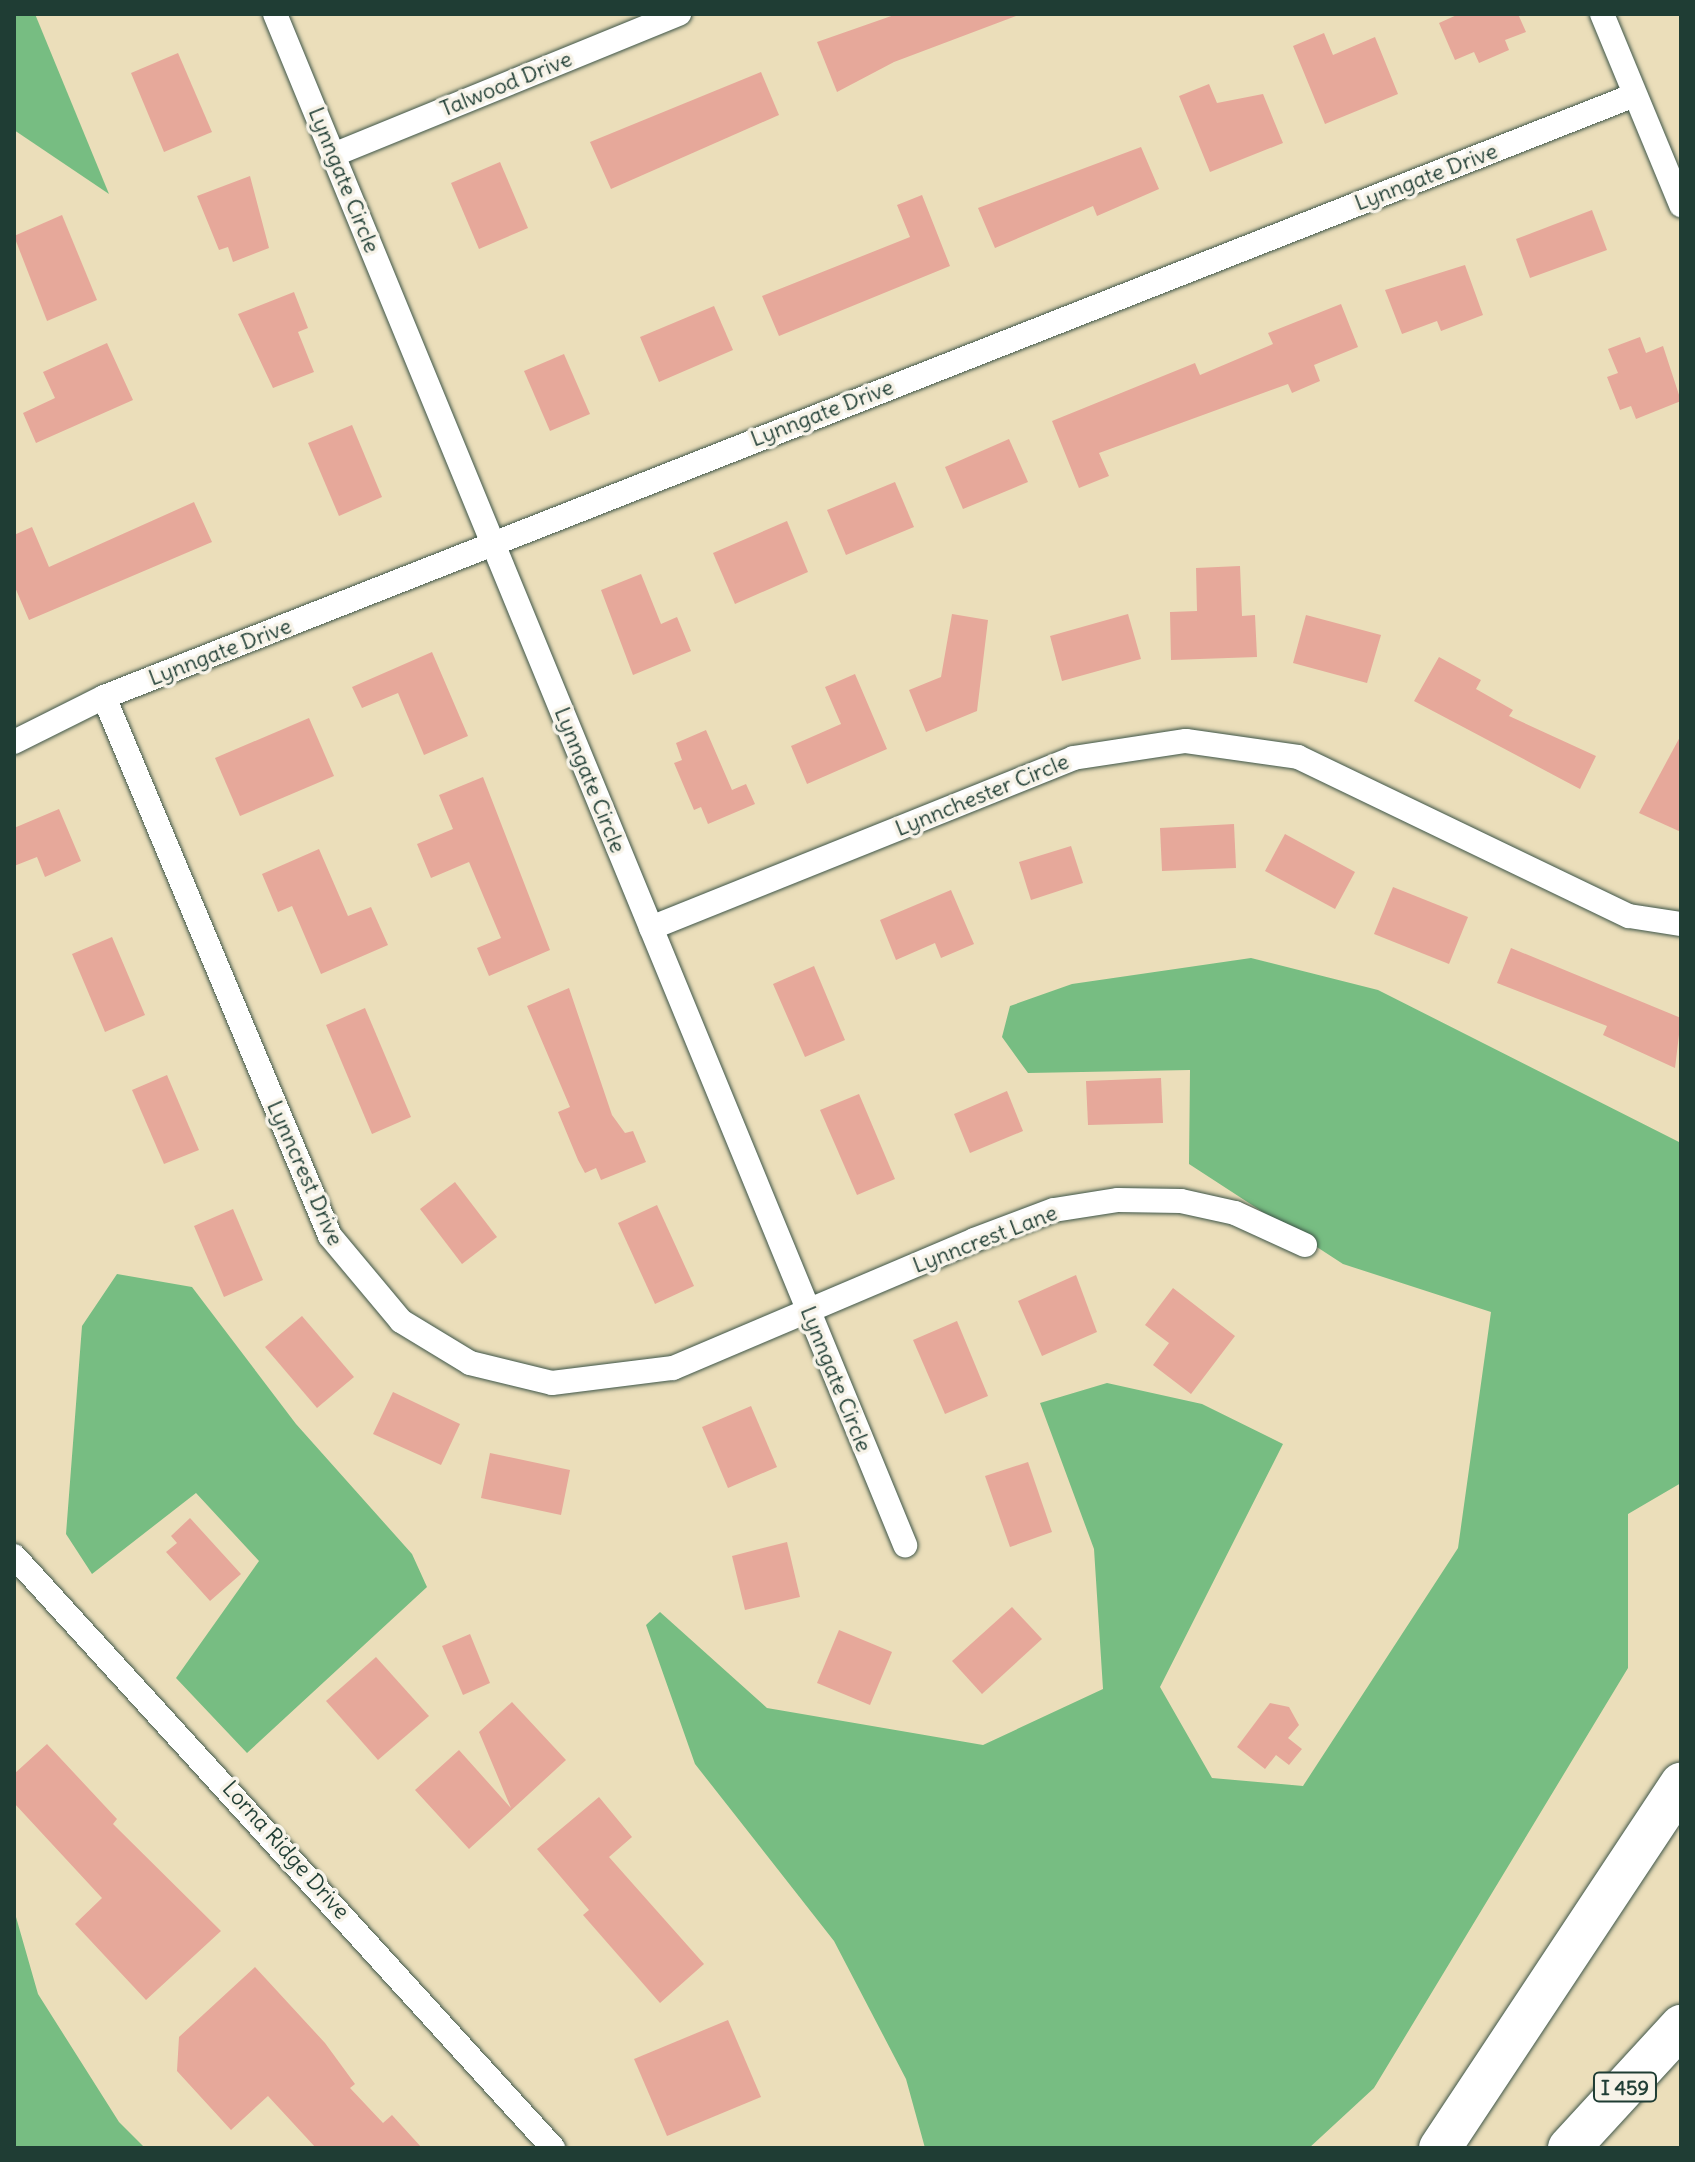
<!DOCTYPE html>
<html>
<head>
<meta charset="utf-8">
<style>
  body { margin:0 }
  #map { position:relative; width:1695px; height:2162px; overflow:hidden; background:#ebdeba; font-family:Delius,sans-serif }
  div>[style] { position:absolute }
  .forest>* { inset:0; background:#77bd82 }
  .building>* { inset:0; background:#e6a89a }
  .roads { filter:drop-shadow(0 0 2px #3e5548) drop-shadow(0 0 2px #3e5548) }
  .street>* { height:24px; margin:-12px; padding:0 12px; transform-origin:12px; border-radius:12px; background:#fff }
  .highway>* { height:42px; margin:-21px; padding:0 21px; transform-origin:21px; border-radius:21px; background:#fff }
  span { translate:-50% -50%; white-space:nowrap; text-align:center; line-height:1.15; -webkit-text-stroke:7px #f7f3e8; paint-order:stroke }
  .shield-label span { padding:2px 6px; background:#f7f3e8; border:2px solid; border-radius:6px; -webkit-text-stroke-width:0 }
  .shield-label { font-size:20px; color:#1f3d34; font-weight:700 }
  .street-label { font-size:22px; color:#1f3d34 }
  .frame { position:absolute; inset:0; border:16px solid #1f3d34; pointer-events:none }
</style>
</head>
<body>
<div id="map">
  <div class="forest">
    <div style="clip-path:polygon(14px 14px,35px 14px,109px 194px,14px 130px)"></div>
    <div style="clip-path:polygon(1251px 958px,1378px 990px,1681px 1143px,1681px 1483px,1628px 1514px,1628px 1668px,1374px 2088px,1309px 2148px,925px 2148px,906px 2079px,834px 1941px,695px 1764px,646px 1625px,660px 1612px,767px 1708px,983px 1745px,1103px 1689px,1094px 1549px,1040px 1403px,1107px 1383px,1202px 1404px,1283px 1444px,1160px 1687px,1212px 1778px,1303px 1786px,1458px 1548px,1491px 1312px,1343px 1264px,1189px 1164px,1190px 1070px,1028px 1073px,1002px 1037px,1010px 1006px,1072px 984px)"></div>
    <div style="clip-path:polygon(117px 1274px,192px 1287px,296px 1424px,412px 1554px,427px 1587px,247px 1753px,176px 1678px,259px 1561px,196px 1493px,92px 1574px,66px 1534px,82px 1326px)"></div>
    <div style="clip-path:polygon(14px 1910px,38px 1994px,119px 2122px,145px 2148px,14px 2148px)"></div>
  </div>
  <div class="building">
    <div style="clip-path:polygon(897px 14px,1015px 14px,1016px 16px,894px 62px,837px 92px,817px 42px)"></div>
    <div style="clip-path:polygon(1459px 14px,1518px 14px,1526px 32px,1505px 40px,1509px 50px,1479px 63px,1474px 52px,1455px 60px,1439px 23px)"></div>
    <div style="clip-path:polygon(1324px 33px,1333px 55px,1375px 37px,1398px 94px,1325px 124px,1293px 46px)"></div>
    <div style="clip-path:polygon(178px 53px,212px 132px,164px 152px,131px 73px)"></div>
    <div style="clip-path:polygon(761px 72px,779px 115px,611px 189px,590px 142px)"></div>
    <div style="clip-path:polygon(1209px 84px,1217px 103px,1263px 94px,1283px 143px,1210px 172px,1179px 96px)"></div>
    <div style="clip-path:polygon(1141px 147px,1159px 189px,1097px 216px,1093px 206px,995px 248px,978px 208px)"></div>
    <div style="clip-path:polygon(500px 162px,528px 228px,479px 249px,451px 183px)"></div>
    <div style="clip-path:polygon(250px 176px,269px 248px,233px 262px,228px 247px,219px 250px,197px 196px)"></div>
    <div style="clip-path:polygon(922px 195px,950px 266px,779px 336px,762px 296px,910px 237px,897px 205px)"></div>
    <div style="clip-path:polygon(1592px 210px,1607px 250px,1530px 278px,1516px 239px)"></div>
    <div style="clip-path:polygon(62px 215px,97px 300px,47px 321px,14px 236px)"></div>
    <div style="clip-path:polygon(1465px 265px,1483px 315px,1441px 331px,1437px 321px,1402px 334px,1385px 290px)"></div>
    <div style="clip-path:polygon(294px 292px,308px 328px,298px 332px,314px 372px,273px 388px,238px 314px)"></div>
    <div style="clip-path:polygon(1341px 304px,1358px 347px,1314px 365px,1320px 381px,1292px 393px,1288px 384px,1099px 453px,1109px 476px,1079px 488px,1052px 421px,1195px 363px,1200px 375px,1273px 344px,1268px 333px)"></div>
    <div style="clip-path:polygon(714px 306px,733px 350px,659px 382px,640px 337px)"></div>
    <div style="clip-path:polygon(1640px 337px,1646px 353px,1663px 346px,1681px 401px,1636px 419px,1631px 406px,1620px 410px,1607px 377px,1618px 373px,1608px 349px)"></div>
    <div style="clip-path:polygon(107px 343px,133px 400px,36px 443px,23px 413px,55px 398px,43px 372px)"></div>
    <div style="clip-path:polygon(564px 354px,590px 414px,550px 431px,524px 371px)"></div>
    <div style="clip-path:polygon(352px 425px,382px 497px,339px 516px,308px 443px)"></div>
    <div style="clip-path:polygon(1009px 439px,1028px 482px,963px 509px,945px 467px)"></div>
    <div style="clip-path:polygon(895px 482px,914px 527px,846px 555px,827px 510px)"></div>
    <div style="clip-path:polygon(194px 502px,212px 542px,29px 620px,14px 585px,14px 535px,32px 527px,49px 567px)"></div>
    <div style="clip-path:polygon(787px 521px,808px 572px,735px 604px,713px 553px)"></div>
    <div style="clip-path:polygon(1240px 566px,1242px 616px,1255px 615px,1257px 657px,1171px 660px,1170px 612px,1197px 611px,1196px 568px)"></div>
    <div style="clip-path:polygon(641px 574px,661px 624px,677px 617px,691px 651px,633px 675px,601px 590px)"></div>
    <div style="clip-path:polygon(952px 614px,988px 620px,977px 711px,926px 732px,909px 690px,941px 677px)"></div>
    <div style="clip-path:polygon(1128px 614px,1141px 659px,1062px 681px,1050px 636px)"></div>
    <div style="clip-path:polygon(1306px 615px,1381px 635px,1367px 683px,1293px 663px)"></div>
    <div style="clip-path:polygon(432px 652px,468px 736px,424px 755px,398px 693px,362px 708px,352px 687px)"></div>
    <div style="clip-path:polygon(1439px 657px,1481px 680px,1476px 689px,1513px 710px,1509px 716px,1596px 756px,1580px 789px,1414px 701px)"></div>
    <div style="clip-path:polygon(855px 674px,887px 749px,807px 784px,791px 746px,841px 724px,825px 687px)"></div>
    <div style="clip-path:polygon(309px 718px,334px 776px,240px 816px,215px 758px)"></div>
    <div style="clip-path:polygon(706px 730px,732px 790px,746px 784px,755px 804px,708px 824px,701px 807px,694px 810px,674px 763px,682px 760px,676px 743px)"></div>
    <div style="clip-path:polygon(1681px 735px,1681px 832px,1639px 813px)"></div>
    <div style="clip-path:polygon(483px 777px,550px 950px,489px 976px,477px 948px,501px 938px,469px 862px,431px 878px,417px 844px,453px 829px,439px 795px)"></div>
    <div style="clip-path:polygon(59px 809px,81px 861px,45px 877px,37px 857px,14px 866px,14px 828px)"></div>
    <div style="clip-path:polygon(1234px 824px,1236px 868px,1162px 871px,1160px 828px)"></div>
    <div style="clip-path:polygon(1285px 834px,1355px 872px,1335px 909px,1265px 871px)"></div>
    <div style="clip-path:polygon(1071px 846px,1083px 883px,1031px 900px,1019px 862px)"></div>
    <div style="clip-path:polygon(319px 849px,348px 916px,371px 907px,388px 945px,321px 974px,292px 906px,278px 912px,262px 874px)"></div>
    <div style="clip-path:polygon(1393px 887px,1468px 917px,1449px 964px,1374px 934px)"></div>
    <div style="clip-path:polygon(951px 890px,974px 944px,941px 958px,935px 943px,896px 960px,880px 920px)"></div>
    <div style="clip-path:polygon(112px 937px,145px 1015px,105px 1032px,72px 954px)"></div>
    <div style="clip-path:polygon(1511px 948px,1681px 1018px,1675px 1068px,1603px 1035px,1607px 1026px,1497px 983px)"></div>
    <div style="clip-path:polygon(814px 966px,845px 1040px,805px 1057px,773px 984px)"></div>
    <div style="clip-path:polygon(569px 988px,612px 1115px,625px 1133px,633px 1131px,646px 1162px,601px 1180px,596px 1168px,585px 1173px,578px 1160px,558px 1112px,570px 1107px,527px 1006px)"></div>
    <div style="clip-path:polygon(365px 1008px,411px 1117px,372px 1134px,326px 1025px)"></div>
    <div style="clip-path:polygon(167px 1075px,199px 1150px,164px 1164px,132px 1090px)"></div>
    <div style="clip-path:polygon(1161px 1078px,1163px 1123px,1088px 1125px,1086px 1081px)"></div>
    <div style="clip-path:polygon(1007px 1091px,1023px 1131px,970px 1153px,954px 1114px)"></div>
    <div style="clip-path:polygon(859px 1094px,895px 1179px,857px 1195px,820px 1110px)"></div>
    <div style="clip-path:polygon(455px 1182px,497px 1237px,462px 1264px,420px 1209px)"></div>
    <div style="clip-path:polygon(657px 1205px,694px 1286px,655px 1304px,618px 1223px)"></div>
    <div style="clip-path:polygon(233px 1209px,263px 1280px,224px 1297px,194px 1226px)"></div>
    <div style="clip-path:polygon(1076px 1275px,1097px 1332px,1042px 1356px,1018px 1301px)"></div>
    <div style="clip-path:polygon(1173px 1288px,1235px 1336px,1191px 1394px,1153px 1365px,1169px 1343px,1145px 1325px)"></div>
    <div style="clip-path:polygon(302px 1316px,354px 1377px,317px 1408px,265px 1347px)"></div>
    <div style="clip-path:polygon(957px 1321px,988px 1396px,945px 1414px,913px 1340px)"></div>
    <div style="clip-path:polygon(393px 1392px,460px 1424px,441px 1465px,373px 1434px)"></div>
    <div style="clip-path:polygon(751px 1406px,777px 1467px,728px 1488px,702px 1427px)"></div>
    <div style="clip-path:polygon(490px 1453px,570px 1470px,561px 1515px,481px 1498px)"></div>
    <div style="clip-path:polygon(1028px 1462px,1052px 1532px,1010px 1547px,985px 1476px)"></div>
    <div style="clip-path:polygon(190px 1518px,241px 1574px,210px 1601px,166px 1552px,177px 1543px,171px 1536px)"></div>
    <div style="clip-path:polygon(787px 1542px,800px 1597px,745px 1610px,732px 1556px)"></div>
    <div style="clip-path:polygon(1012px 1607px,1042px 1639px,982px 1694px,952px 1661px)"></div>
    <div style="clip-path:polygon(839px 1630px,892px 1652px,870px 1705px,817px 1683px)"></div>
    <div style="clip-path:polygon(470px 1634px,490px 1683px,463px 1695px,442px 1646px)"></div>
    <div style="clip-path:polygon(376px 1657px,429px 1716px,378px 1760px,326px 1701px)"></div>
    <div style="clip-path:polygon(512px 1702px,566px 1760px,469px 1849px,415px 1790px,459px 1750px,511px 1808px,479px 1732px)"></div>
    <div style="clip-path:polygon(1270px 1703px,1289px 1707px,1299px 1725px,1288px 1738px,1302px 1749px,1289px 1765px,1276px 1755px,1265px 1769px,1237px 1747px)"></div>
    <div style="clip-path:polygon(47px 1744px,117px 1819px,113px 1824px,221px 1931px,146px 2000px,75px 1924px,102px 1898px,14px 1803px,14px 1774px)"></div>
    <div style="clip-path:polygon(599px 1797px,632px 1837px,609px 1857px,704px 1964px,660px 2003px,583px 1915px,589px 1910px,537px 1849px)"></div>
    <div style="clip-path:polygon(255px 1967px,325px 2043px,355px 2084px,350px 2088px,383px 2123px,392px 2115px,422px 2148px,316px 2148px,268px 2096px,231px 2130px,177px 2071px,179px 2037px)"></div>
    <div style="clip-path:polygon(728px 2020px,761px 2097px,667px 2136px,634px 2059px)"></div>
  </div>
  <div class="roads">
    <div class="street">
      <div style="left:275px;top:14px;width:1656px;rotate:67.63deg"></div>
      <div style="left:1602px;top:14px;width:207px;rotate:67.5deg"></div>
      <div style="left:333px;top:155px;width:374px;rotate:-22.2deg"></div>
      <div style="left:104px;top:697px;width:584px;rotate:67.25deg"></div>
      <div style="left:330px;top:1236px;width:111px;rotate:50.1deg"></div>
      <div style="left:401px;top:1321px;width:81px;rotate:31.3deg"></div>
      <div style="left:470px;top:1363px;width:84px;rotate:13.7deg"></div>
      <div style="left:552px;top:1383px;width:122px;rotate:-7.1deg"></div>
      <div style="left:673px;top:1368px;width:327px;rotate:-23deg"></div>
      <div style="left:974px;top:1240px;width:85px;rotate:-20.6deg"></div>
      <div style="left:1054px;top:1210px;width:65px;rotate:-8.9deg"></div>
      <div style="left:1118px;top:1200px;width:63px;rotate:0.9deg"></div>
      <div style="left:1181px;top:1201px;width:55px;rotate:12.5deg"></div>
      <div style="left:1235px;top:1213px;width:77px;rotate:24.6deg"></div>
      <div style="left:14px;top:742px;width:101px;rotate:-26.6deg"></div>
      <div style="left:104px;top:697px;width:1645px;rotate:-21.47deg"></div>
      <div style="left:651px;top:928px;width:455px;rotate:-21.9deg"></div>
      <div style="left:1073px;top:758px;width:114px;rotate:-8.6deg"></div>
      <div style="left:1186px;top:741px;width:113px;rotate:8.1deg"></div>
      <div style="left:1298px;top:757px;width:367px;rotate:25.7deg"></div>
      <div style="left:1629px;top:916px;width:53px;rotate:8.7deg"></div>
      <div style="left:14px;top:1556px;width:801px;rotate:47.68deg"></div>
    </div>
    <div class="highway">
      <div style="left:1440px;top:2148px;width:437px;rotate:-56.5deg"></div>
      <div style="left:1569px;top:2148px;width:166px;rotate:-47.4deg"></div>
    </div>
  </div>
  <div class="shield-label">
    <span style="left:1625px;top:2087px">I 459</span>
  </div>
  <div class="street-label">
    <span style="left:506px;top:84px;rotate:-22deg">Talwood Drive</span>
    <span style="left:1426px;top:177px;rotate:-21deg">Lynngate Drive</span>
    <span style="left:344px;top:180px;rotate:68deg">Lynngate Circle</span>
    <span style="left:822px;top:413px;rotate:-21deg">Lynngate Drive</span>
    <span style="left:220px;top:652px;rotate:-21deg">Lynngate Drive</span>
    <span style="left:590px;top:780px;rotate:68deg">Lynngate Circle</span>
    <span style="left:982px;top:795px;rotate:-22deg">Lynnchester Circle</span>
    <span style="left:305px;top:1173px;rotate:66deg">Lynncrest Drive</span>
    <span style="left:985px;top:1239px;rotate:-21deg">Lynncrest Lane</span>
    <span style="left:836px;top:1379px;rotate:68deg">Lynngate Circle</span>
    <span style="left:286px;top:1850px;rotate:48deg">Lorna Ridge Drive</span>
  </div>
  <div class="frame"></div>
</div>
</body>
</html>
